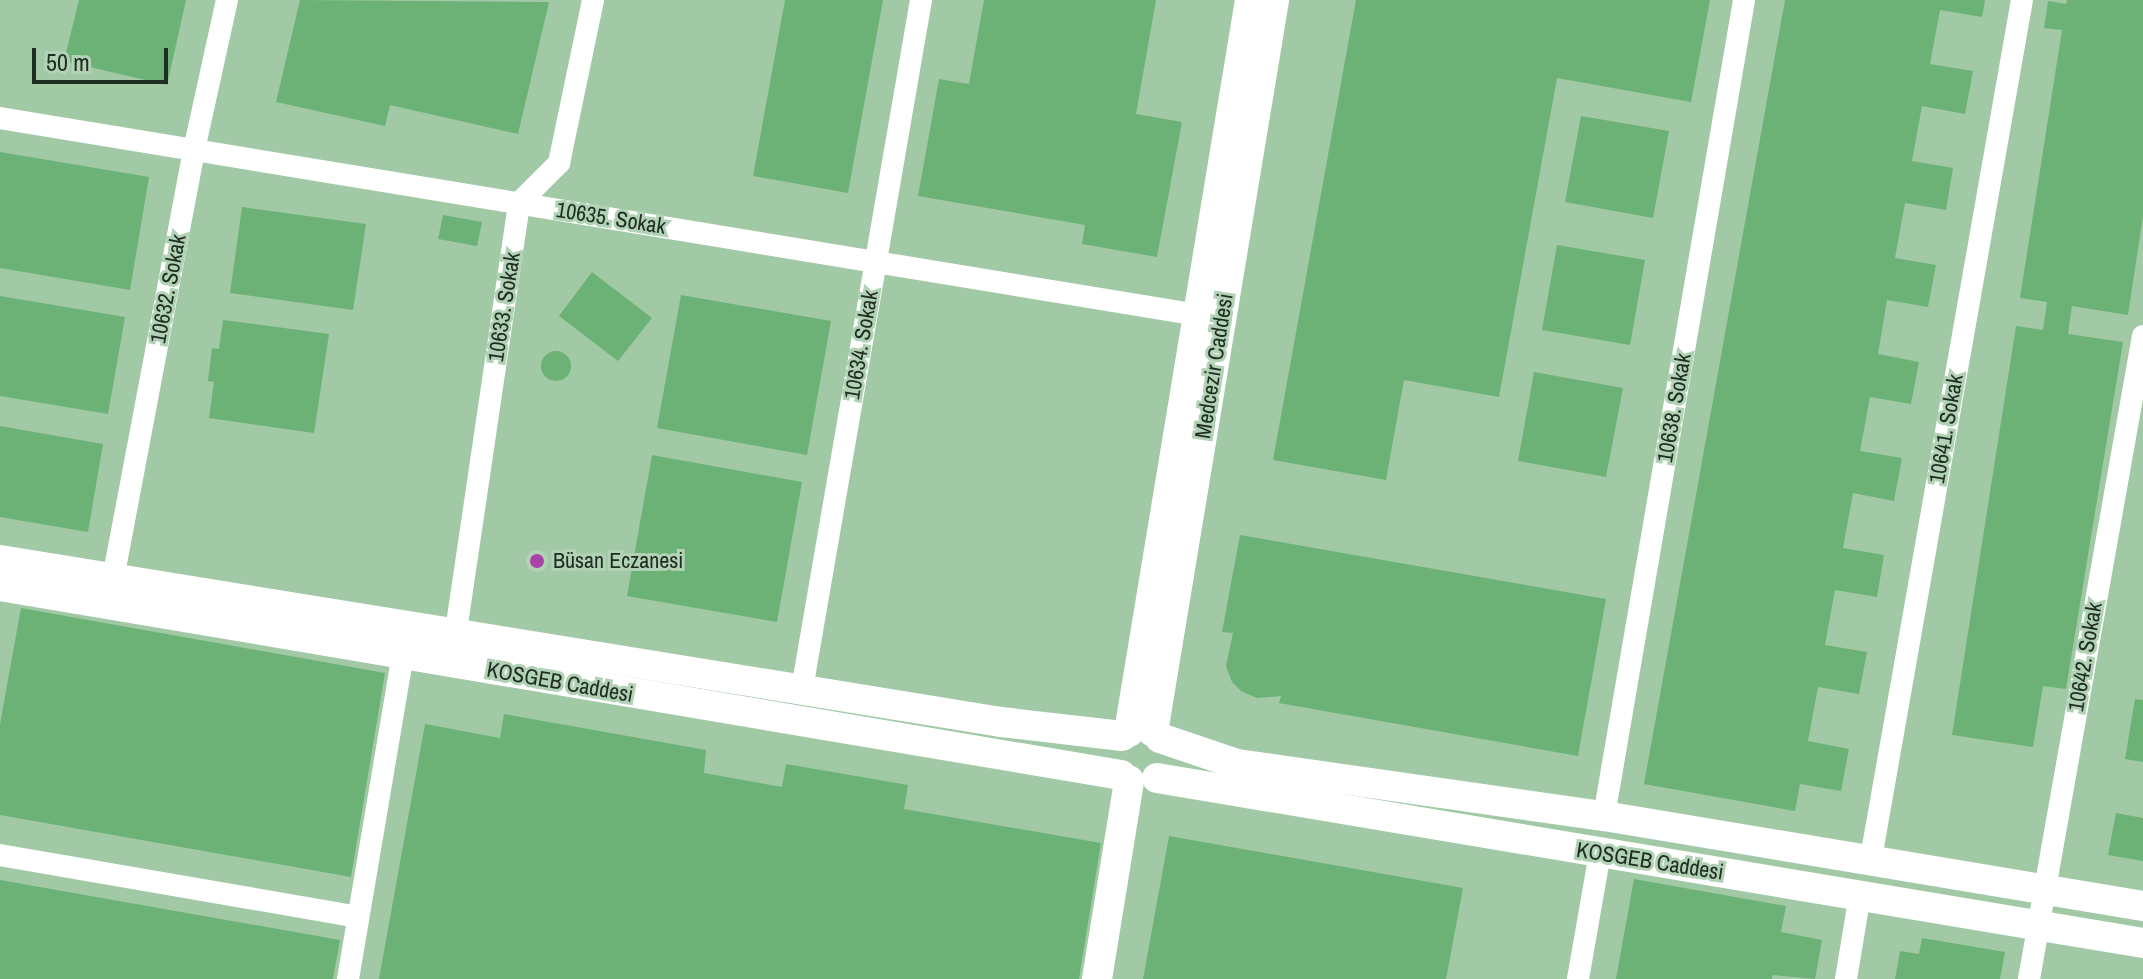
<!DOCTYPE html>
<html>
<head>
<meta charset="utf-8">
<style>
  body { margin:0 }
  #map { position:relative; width:2143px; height:979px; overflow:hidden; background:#b1d2b4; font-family:"Archivo Narrow",sans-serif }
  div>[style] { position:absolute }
  .built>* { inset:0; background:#a1c9a6 }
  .building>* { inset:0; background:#6cb276 }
  .round { border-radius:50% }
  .street>* { height:22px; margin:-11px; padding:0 11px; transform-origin:11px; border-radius:11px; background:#fff }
  .secondary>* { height:30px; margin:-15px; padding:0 15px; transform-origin:15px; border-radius:15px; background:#fff }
  .dots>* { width:22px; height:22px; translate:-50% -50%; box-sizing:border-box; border:4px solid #b1d2b4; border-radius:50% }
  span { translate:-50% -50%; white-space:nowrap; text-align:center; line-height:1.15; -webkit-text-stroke:6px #b1d2b4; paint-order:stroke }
  .street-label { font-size:22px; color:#202d22 }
  .poi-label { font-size:22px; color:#202d22 }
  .left { translate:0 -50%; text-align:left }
  .scale { position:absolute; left:32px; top:48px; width:136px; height:36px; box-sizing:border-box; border:4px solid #202d22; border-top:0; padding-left:10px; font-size:24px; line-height:28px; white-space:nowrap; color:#202d22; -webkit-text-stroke:6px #b1d2b4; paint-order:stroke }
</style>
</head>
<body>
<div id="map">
  <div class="built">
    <div style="clip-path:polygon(0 0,2143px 0,2143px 979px,0 979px)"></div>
  </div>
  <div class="building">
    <div style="clip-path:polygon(79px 0,186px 0,167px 85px,64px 61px)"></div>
    <div style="clip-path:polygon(300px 0,549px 2px,518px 134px,390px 105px,385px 126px,276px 102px)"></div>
    <div style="clip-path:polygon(785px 0,883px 0,848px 193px,753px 176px)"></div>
    <div style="clip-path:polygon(984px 0,1156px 0,1136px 114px,1182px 122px,1157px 257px,1082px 244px,1085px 225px,918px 196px,939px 79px,969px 84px)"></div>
    <div style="clip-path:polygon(1356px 0,1710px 0,1691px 102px,1557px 78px,1499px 397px,1404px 380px,1386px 480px,1273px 460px)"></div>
    <div style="clip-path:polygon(1785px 0,1985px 0,1982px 17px,1940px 10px,1930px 64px,1973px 71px,1965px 114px,1922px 106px,1912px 161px,1953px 168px,1946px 210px,1905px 203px,1895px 258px,1936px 265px,1928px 307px,1887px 300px,1878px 354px,1919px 362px,1911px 404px,1870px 397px,1860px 451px,1902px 458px,1894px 501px,1853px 493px,1843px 548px,1884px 555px,1877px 597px,1835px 590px,1825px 645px,1867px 652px,1859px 694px,1818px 687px,1808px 741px,1849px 749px,1841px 791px,1800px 784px,1795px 811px,1644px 784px)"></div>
    <div style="clip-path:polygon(2067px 0,2143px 0,2143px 216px,2128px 315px,2072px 306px,2068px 334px,2123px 342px,2066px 689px,2043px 686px,2033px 747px,1952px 735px,2016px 326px,2043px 330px,2047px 302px,2020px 298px,2062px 30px,2044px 28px,2048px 1px,2066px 4px)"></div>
    <div style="clip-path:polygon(1581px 116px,1669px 131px,1653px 218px,1565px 202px)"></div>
    <div style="clip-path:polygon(0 152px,149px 177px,130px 290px,0 268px)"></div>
    <div style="clip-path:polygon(242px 207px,366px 224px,353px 310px,230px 293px)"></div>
    <div style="clip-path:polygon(443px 215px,482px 222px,477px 246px,438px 239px)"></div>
    <div style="clip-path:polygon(1557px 245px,1645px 260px,1630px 345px,1542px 330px)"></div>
    <div style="clip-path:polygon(592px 272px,652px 318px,618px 361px,559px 316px)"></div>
    <div style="clip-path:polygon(681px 295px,831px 321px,807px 455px,657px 428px)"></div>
    <div style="clip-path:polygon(0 296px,125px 317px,108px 414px,0 396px)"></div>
    <div style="clip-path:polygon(223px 320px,329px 334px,314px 433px,209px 418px,214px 382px,208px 381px,212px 348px,219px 349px)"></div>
    <div class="round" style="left:541px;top:351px;width:30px;height:30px"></div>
    <div style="clip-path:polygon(1534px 372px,1623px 388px,1606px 477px,1518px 461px)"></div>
    <div style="clip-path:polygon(0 426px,103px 444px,88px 532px,0 517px)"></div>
    <div style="clip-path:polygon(652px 455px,802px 482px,777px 622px,627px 596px)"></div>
    <div style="clip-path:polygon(1240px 535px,1606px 599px,1578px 756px,1279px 703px,1281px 696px,1257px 698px,1241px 691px,1232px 682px,1226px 666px,1233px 633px,1222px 632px)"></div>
    <div style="clip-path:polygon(21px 608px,385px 673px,351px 877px,0 815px,0 724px)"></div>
    <div style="clip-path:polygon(2135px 699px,2143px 700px,2143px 762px,2125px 759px)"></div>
    <div style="clip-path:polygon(504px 714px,706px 750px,704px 773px,782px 787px,786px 764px,908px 785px,904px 809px,1101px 843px,1079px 979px,379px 979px,425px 724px,500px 738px)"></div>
    <div style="clip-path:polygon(2116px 813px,2143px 818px,2143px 861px,2108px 855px)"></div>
    <div style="clip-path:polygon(1169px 836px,1463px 888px,1446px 979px,1143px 979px)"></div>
    <div style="clip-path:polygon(1634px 879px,1786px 906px,1781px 932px,1822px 940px,1815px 979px,1773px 975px,1772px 979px,1616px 979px)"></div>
    <div style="clip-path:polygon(0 880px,340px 940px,333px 979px,0 979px)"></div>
    <div style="clip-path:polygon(1922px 938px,2005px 952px,2000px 979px,1895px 979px,1900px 951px,1919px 954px)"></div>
  </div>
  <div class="street">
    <div style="left:0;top:118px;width:1226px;rotate:9.34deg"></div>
    <div style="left:113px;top:579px;width:437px;rotate:-79.3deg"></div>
    <div style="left:194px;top:150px;width:154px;rotate:-77.6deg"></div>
    <div style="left:456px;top:631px;width:433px;rotate:-81.6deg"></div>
    <div style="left:519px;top:203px;width:57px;rotate:-45deg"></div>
    <div style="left:559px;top:163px;width:167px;rotate:-78.2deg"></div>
    <div style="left:802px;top:689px;width:699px;rotate:-80.2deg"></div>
    <div style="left:1604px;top:816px;width:828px;rotate:-80.26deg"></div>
    <div style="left:0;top:855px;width:363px;rotate:9.8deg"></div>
    <div style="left:1871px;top:858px;width:871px;rotate:-80.02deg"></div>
    <div style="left:348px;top:979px;width:331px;rotate:-80.4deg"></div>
    <div style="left:1578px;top:979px;width:128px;rotate:-80.1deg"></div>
    <div style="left:1846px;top:979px;width:86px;rotate:-80.6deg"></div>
    <div style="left:2029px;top:979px;width:653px;rotate:-79.95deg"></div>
  </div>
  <div class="secondary">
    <div style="left:0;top:560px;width:1014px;rotate:9.19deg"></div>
    <div style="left:1001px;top:722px;width:122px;rotate:6.6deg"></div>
    <div style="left:0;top:586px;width:1137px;rotate:9.57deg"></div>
    <div style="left:1129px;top:732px;width:742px;rotate:-80.61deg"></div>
    <div style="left:1153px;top:732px;width:742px;rotate:-80.61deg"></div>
    <div style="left:1160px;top:738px;width:81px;rotate:18.7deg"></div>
    <div style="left:1237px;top:764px;width:371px;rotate:8.1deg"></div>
    <div style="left:1604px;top:816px;width:546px;rotate:9.48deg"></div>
    <div style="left:1157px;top:778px;width:1000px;rotate:9.5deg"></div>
    <div style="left:1097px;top:979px;width:201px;rotate:-80.8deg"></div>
  </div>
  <div class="dots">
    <div style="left:537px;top:561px;background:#a943a8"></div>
  </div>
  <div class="street-label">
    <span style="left:611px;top:218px;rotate:9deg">10635. Sokak</span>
    <span style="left:168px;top:289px;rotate:-79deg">10632. Sokak</span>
    <span style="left:504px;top:307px;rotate:-81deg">10633. Sokak</span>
    <span style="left:861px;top:345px;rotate:-80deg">10634. Sokak</span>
    <span style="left:1214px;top:366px;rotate:-81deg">Medcezir Caddesi</span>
    <span style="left:1674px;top:408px;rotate:-80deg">10638. Sokak</span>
    <span style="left:1946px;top:429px;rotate:-80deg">10641. Sokak</span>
    <span style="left:2085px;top:657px;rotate:-80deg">10642. Sokak</span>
    <span style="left:560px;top:682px;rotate:10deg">KOSGEB Caddesi</span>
    <span style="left:1650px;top:861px;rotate:9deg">KOSGEB Caddesi</span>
  </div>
  <div class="poi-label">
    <span class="left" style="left:553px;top:561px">Büsan Eczanesi</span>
  </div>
  <div class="scale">50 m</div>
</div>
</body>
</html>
